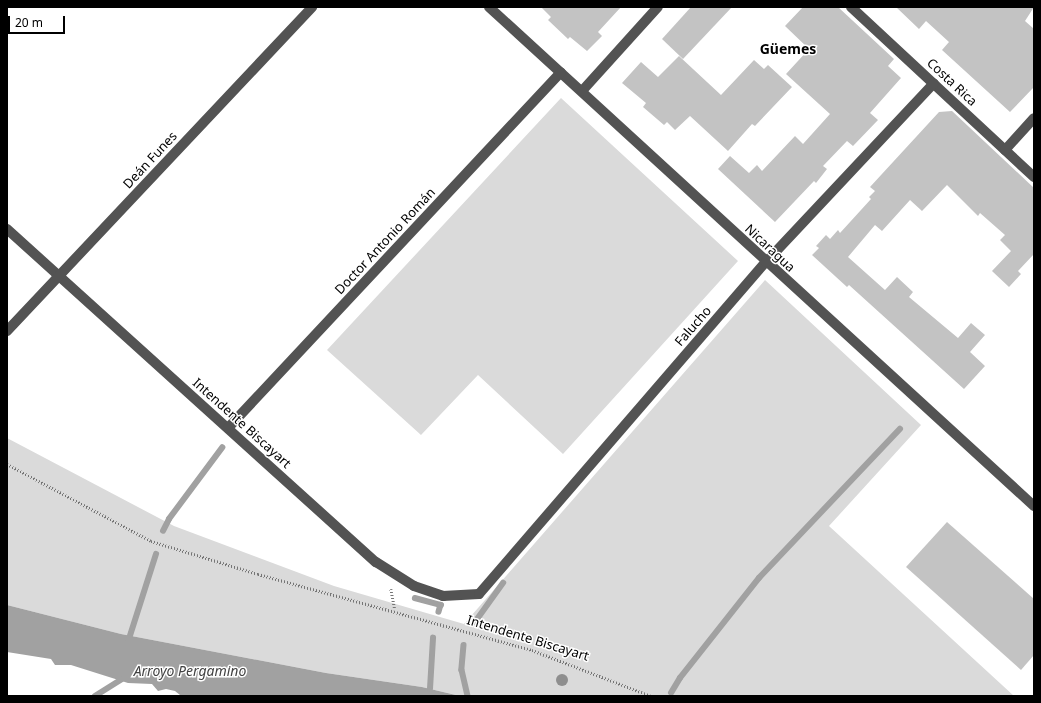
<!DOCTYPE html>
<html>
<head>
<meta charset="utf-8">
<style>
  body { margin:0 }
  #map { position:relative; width:1041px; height:703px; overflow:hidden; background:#fff; font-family:"Noto Sans",sans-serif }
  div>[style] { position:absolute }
  .green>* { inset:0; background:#dadada }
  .water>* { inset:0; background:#a1a1a1 }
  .stream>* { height:5.5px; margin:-2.75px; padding:0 2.75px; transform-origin:2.75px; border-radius:2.75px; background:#a1a1a1 }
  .building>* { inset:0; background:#c3c3c3 }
  .path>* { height:2.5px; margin-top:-1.25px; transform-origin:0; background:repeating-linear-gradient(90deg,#757575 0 1px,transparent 0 3px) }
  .minor>* { height:10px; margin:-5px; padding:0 5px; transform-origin:5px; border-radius:5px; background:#535353 }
  .trees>* { width:12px; height:12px; margin:-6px; border-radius:50%; background:#8e8e8e }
  span { translate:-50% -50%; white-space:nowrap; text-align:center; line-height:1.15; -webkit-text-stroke:3px #fff; paint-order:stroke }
  .street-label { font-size:13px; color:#000 }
  .neighbourhood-label { font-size:14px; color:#000; font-weight:700 }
  .water-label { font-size:14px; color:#424242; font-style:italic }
  .frame { position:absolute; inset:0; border:8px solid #000; pointer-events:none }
  .scale { position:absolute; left:8px; top:16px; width:57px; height:18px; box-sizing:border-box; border:2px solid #000; border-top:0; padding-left:5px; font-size:12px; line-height:14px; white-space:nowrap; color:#000; -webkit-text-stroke:3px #fff; paint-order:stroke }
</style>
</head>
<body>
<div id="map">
  <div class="green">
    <div style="clip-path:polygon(561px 98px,738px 261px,563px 454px,478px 375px,421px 435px,327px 350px)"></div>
    <div style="clip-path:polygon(765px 280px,921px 425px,829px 526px,1014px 696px,460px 696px,422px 687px,326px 673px,121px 634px,7px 605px,7px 438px,174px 526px,334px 586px,464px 624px)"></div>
  </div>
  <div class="water">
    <div style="clip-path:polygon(7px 605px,121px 634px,326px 673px,422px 687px,460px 696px,180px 695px,175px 691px,166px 689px,158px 691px,152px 684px,128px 683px,71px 665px,55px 665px,51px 659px,7px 652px)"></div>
  </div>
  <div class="stream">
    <div style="left:163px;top:531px;width:13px;rotate:-63deg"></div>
    <div style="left:169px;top:519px;width:89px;rotate:-53.3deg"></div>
    <div style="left:415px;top:598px;width:27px;rotate:15deg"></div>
    <div style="left:441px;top:605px;width:7px;rotate:106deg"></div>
    <div style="left:475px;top:622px;width:48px;rotate:-54.3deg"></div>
    <div style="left:128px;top:642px;width:92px;rotate:-72.3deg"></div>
    <div style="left:464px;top:645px;width:25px;rotate:95deg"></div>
    <div style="left:462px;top:670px;width:27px;rotate:77deg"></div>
    <div style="left:430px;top:689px;width:51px;rotate:-86.6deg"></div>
    <div style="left:671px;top:693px;width:17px;rotate:-59deg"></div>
    <div style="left:680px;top:678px;width:127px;rotate:-51.7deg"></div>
    <div style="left:759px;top:578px;width:205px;rotate:-46.6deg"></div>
    <div style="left:95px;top:696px;width:31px;rotate:-32deg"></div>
  </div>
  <div class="building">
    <div style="clip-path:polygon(541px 7px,621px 7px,598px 32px,602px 36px,587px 51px,570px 37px,568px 39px,548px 20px,551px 17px)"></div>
    <div style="clip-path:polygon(691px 7px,732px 7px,683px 59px,662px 39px)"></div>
    <div style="clip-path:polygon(803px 7px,838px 7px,894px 59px,888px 66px,901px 78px,870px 113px,878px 120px,853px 146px,847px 141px,823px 166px,827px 169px,816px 183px,814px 181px,775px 222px,718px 169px,730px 156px,749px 173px,757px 165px,762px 171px,795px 136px,803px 144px,830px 114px,786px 74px,809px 49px,785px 26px)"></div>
    <div style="clip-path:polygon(896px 7px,1034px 7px,1025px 21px,1034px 29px,1034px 87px,1010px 112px,942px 50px,949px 42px,926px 21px,919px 29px)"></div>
    <div style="clip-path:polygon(679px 56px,721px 95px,754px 60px,764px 69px,768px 65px,792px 87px,755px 126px,752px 124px,728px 151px,690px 116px,675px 130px,667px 122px,664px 125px,643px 107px,646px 103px,622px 83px,641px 62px,658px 77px)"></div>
    <div style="clip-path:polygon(952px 111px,1034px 188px,1034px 254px,1018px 271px,1021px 274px,1009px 287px,992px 271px,1011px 251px,1000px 240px,1005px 235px,980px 213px,978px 216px,947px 185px,922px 211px,910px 200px,882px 231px,875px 225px,848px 257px,885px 290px,897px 277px,913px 292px,909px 297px,958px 338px,971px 323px,985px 335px,970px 352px,985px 366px,964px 389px,849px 285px,847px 287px,812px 255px,819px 248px,816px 246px,826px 235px,830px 239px,838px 230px,840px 233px,871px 199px,869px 197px,875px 191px,870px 187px,939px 112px)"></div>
    <div style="clip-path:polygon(947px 522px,1034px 599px,1034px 655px,1021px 670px,906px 567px)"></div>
  </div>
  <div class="path">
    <div style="left:7px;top:464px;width:163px;rotate:28.1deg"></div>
    <div style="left:151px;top:541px;width:112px;rotate:17.1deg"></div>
    <div style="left:258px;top:574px;width:284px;rotate:15.5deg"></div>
    <div style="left:532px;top:650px;width:128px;rotate:21.1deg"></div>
    <div style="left:391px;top:589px;width:21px;rotate:79deg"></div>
  </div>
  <div class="minor">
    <div style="left:489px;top:7px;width:739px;rotate:42.48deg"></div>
    <div style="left:851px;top:7px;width:250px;rotate:42.9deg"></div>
    <div style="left:582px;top:91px;width:113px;rotate:-47.9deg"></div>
    <div style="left:1005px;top:150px;width:43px;rotate:-47.8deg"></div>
    <div style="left:7px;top:229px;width:497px;rotate:42.1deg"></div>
    <div style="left:376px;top:562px;width:45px;rotate:32.3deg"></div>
    <div style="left:414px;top:586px;width:31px;rotate:19deg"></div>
    <div style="left:443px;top:596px;width:36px;rotate:-3deg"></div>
    <div style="left:479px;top:594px;width:439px;rotate:-49.2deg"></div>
    <div style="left:766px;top:262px;width:245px;rotate:-46.8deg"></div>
    <div style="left:7px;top:331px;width:445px;rotate:-46.7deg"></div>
    <div style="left:228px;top:428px;width:487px;rotate:-46.9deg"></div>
  </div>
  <div class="trees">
    <div style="left:562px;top:680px"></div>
  </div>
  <div class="street-label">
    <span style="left:952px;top:82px;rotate:43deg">Costa Rica</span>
    <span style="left:150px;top:160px;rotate:-47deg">Deán Funes</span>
    <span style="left:385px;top:241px;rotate:-47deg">Doctor Antonio Román</span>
    <span style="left:770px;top:248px;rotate:43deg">Nicaragua</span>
    <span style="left:693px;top:326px;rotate:-49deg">Falucho</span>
    <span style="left:242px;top:423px;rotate:42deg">Intendente Biscayart</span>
    <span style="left:528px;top:638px;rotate:17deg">Intendente Biscayart</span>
  </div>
  <div class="neighbourhood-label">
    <span style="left:788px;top:49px">Güemes</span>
  </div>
  <div class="water-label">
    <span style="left:190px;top:671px">Arroyo Pergamino</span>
  </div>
  <div class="frame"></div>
  <div class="scale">20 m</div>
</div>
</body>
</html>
